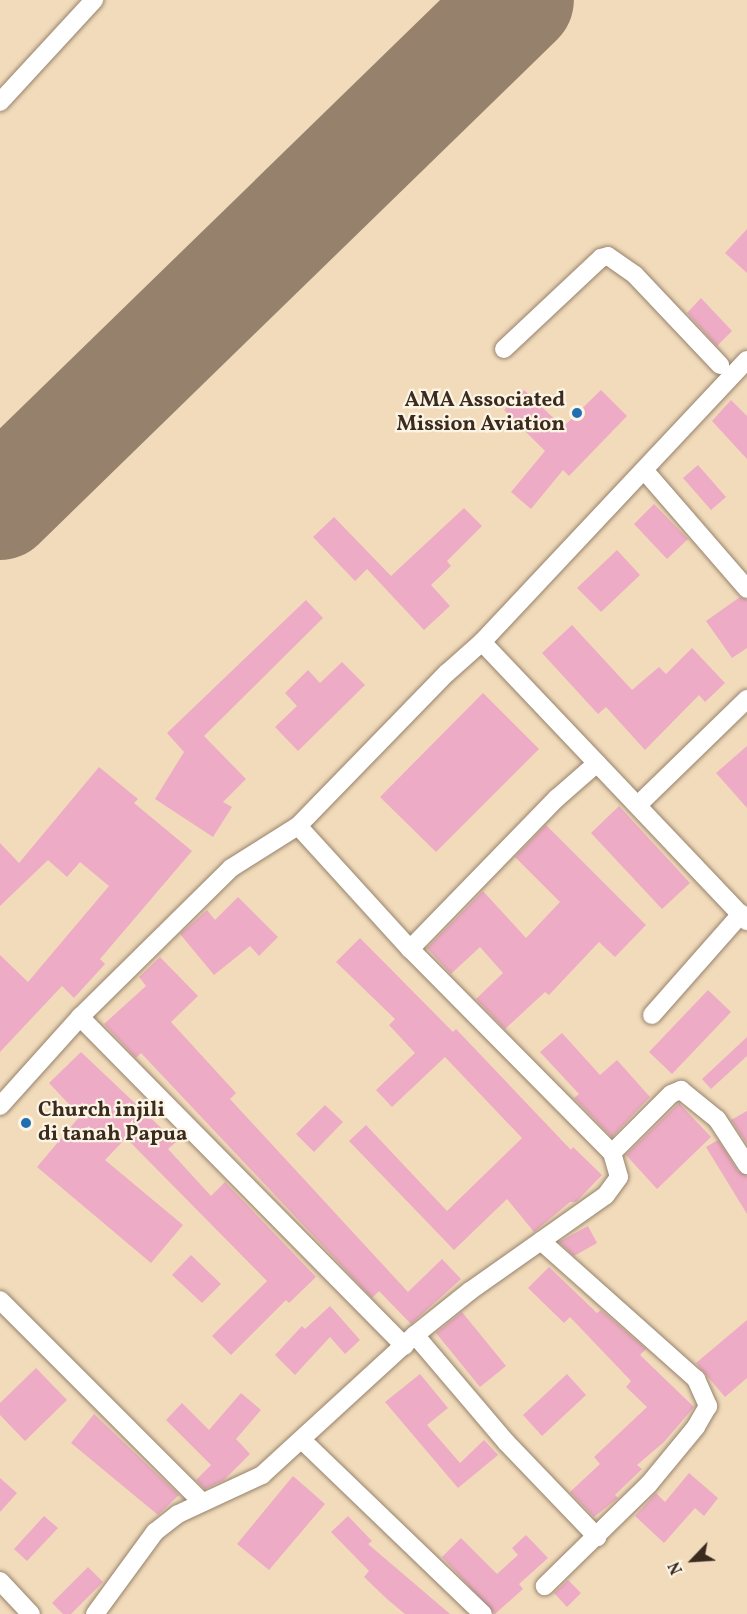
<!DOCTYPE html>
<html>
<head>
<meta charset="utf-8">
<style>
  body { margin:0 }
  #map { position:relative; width:747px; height:1614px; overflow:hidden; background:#f1dbbb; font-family:Vollkorn,serif }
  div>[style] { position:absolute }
  .runway>* { height:110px; margin:-55px; padding:0 55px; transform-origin:55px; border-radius:55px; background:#96826c }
  .building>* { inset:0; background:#eeabc5 }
  .roads { filter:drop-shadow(0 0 2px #96826c) drop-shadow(0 0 2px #96826c) }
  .minor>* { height:18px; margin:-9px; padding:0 9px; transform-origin:9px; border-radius:9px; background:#fff }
  .dots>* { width:16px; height:16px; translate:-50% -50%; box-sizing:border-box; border:3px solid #fcf5e5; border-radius:50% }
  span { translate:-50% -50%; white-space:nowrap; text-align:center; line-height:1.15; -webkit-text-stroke:4.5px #fcf5e5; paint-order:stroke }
  .poi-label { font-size:21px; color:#3b2a1e; font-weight:700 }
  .right { translate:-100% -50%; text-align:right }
  .left { translate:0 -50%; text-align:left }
  .north { position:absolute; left:663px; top:1530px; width:60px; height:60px; -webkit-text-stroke:4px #fcf5e5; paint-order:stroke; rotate:245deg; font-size:16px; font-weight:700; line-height:24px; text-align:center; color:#3b2a1e }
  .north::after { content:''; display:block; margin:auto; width:21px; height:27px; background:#3b2a1e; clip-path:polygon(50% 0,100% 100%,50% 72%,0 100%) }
</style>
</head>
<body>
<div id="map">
  <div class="runway">
    <div style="left:0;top:505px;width:724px;rotate:-44.22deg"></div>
  </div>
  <div class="building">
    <div style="clip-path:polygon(747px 229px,747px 273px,725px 253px)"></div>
    <div style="clip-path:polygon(701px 298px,732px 331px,717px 346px,687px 313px)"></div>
    <div style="clip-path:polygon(524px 390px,563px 427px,601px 390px,627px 416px,569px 476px,563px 470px,531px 509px,511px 492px,545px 451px,504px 410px)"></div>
    <div style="clip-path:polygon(731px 400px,747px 416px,747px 459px,712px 421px)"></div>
    <div style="clip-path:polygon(698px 465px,726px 497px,711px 510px,683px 478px)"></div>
    <div style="clip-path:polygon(654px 504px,688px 539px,667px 559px,634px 524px)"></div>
    <div style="clip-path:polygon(464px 508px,482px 526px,447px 561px,451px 566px,431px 585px,450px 606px,424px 630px,367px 569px,355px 581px,313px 537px,334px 517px,391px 576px)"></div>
    <div style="clip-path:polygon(617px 550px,640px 575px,601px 612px,577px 588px)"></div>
    <div style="clip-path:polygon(740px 597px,747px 600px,747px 648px,732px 658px,706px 621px)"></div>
    <div style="clip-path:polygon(306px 600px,323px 618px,204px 736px,246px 779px,223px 802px,232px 807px,213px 837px,155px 799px,184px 752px,167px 733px)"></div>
    <div style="clip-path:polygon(572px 625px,632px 690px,659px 667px,666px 674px,692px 648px,725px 683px,705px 702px,699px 695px,645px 750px,606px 707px,598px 714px,542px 653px)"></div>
    <div style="clip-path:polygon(342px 662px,365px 685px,298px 751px,275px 727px,297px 706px,285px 693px,308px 670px,320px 683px)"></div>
    <div style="clip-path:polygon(483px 693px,539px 749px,436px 852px,380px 797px)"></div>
    <div style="clip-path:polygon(747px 746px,747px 808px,716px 773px)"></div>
    <div style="clip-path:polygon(99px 767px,138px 799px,134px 803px,192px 851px,100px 959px,105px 964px,74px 998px,62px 986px,0 1052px,0 955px,28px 982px,109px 886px,80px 862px,67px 877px,48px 860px,0 906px,0 843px,19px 863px)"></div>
    <div style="clip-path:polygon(619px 806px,690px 883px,662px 909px,591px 833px)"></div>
    <div style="clip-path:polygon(546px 825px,646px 925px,615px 957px,599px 942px,549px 995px,545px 992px,505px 1029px,476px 999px,503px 973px,480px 947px,451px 974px,427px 948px,483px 891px,526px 938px,560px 902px,515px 857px)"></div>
    <div style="clip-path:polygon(238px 897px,278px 937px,259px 956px,250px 946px,214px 975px,180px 934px,207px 910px,215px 920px)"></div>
    <div style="clip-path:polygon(360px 938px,453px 1032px,456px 1029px,571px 1150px,573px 1147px,602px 1175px,576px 1202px,570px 1202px,534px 1232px,507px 1199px,454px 1250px,349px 1141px,366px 1125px,447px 1211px,522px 1138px,445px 1057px,392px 1107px,376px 1090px,415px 1053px,389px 1025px,395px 1019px,336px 962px)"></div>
    <div style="clip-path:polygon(160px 957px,198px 996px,171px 1022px,236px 1093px,230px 1099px,408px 1292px,442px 1259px,461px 1279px,411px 1324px,379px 1291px,372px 1298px,141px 1053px,136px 1058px,104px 1024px,146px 986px,139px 977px)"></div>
    <div style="clip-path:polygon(708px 990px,731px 1012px,672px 1074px,649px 1052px)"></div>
    <div style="clip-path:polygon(562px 1033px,600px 1075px,617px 1060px,650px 1097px,612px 1137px,574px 1098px,579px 1094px,540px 1052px)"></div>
    <div style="clip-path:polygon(747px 1037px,747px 1056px,711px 1089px,702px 1079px)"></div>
    <div style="clip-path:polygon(81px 1052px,176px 1142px,168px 1149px,211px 1196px,225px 1182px,316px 1277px,289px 1303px,286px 1300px,231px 1355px,212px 1336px,267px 1281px,126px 1138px,105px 1160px,183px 1225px,151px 1263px,37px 1167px,80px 1116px,49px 1083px)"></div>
    <div style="clip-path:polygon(679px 1103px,711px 1137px,657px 1189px,626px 1155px)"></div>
    <div style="clip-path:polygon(325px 1105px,343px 1122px,314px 1152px,296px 1134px)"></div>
    <div style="clip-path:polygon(747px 1111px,747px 1144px,731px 1120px)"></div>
    <div style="clip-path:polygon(718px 1140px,738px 1171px,747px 1176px,747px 1214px,706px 1147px)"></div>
    <div style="clip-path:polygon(588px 1226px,597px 1243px,574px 1256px,559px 1242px)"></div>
    <div style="clip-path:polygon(191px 1255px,221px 1284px,202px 1303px,172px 1275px)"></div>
    <div style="clip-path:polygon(549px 1267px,597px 1313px,601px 1310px,646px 1349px,640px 1355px,694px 1407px,664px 1442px,637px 1465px,642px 1469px,615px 1495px,618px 1498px,594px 1517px,570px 1492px,600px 1464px,594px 1457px,647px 1407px,626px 1387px,631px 1381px,570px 1317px,564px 1323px,528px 1288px)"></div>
    <div style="clip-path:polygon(330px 1306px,360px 1340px,345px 1354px,330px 1337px,295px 1375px,275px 1355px,302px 1326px,305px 1329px)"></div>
    <div style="clip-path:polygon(462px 1312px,506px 1366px,480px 1387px,436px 1333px)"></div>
    <div style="clip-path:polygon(747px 1320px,747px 1378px,725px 1397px,696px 1363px)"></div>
    <div style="clip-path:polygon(36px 1368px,67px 1400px,25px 1441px,0 1415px,0 1403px)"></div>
    <div style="clip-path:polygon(420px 1374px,448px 1408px,427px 1425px,460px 1463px,484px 1440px,498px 1455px,458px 1488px,385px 1402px)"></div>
    <div style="clip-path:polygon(567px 1374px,586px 1395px,542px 1436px,523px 1415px)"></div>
    <div style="clip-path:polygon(241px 1393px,261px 1410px,236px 1439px,250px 1454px,224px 1480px,205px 1489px,196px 1480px,211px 1465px,166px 1420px,182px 1403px,209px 1430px)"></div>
    <div style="clip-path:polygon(94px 1414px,179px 1495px,158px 1515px,71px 1443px)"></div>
    <div style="clip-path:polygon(689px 1473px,718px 1498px,704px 1516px,695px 1508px,664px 1543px,635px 1516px,656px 1493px,665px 1502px)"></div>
    <div style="clip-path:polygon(293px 1476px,325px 1504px,269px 1570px,237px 1544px)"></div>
    <div style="clip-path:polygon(0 1478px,17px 1493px,0 1512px)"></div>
    <div style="clip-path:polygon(44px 1516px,58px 1528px,27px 1561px,14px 1549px)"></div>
    <div style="clip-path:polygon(348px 1516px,372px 1541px,368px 1544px,450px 1614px,405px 1614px,387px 1599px,364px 1577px,369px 1571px,331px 1532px)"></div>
    <div style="clip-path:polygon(526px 1535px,548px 1558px,519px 1584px,523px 1589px,495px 1614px,442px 1557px,461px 1538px,497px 1574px,518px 1555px,512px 1548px)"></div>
    <div style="clip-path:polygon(88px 1567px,103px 1582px,71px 1614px,63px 1614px,52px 1603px)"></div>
    <div style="clip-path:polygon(568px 1580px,581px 1593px,567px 1607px,554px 1593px)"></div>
  </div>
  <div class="roads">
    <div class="minor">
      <div style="left:0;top:102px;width:139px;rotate:-47.3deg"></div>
      <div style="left:504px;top:349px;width:133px;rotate:-43.2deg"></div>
      <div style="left:601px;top:258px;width:7px;rotate:-16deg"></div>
      <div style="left:608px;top:256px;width:33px;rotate:35deg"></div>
      <div style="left:635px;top:275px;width:124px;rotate:46.6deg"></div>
      <div style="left:644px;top:470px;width:157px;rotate:49.1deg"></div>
      <div style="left:482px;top:642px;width:387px;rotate:-46.8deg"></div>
      <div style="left:639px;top:804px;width:151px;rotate:-44.2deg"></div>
      <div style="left:410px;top:949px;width:211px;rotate:-45.8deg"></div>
      <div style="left:557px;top:798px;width:53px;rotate:-41.2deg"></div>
      <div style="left:652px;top:1015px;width:135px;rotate:-48.6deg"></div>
      <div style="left:80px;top:1017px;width:462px;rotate:45.4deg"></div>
      <div style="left:0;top:1106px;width:120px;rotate:-48deg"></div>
      <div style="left:80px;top:1017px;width:212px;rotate:-44.6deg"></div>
      <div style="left:231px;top:868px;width:79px;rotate:-32.1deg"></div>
      <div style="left:298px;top:826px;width:214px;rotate:-45.8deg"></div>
      <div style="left:447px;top:673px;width:47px;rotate:-41.5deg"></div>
      <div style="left:482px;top:642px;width:385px;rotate:46.5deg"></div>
      <div style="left:612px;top:1153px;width:83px;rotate:-45deg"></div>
      <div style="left:671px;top:1094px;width:11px;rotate:-22deg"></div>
      <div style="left:681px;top:1090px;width:46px;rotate:38.9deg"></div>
      <div style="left:717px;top:1119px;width:55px;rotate:56.9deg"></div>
      <div style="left:541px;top:1241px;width:208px;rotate:41.7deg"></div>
      <div style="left:696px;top:1379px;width:30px;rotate:66deg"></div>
      <div style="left:708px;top:1406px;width:24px;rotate:120deg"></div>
      <div style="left:696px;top:1427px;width:74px;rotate:129.5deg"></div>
      <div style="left:649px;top:1484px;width:146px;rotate:135.6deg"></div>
      <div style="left:0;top:1300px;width:286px;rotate:45deg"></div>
      <div style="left:415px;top:1335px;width:140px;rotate:49.6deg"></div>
      <div style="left:506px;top:1442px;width:132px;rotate:46.2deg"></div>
      <div style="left:302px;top:1440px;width:251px;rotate:43.9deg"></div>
      <div style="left:0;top:1581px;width:45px;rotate:46.8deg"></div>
      <div style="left:95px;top:1614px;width:102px;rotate:-53.8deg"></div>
      <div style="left:155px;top:1532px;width:29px;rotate:-38deg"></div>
      <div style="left:178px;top:1514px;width:93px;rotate:-24.9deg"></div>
      <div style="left:262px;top:1475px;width:207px;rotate:-42.5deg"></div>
      <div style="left:415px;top:1335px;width:70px;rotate:-38.7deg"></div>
      <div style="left:470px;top:1291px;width:166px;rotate:-35.2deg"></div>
      <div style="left:606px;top:1195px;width:22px;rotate:-54deg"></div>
      <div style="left:619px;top:1177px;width:25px;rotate:-106deg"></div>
      <div style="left:612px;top:1153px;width:287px;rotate:-134.7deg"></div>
      <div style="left:410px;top:949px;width:166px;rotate:-132.3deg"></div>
    </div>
  </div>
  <div class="dots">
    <div style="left:577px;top:413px;background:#1f6fb2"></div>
    <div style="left:26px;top:1123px;background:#1f6fb2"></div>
  </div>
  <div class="poi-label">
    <span class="right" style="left:565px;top:413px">AMA Associated<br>Mission Aviation</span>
    <span class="left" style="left:38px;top:1123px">Church injili<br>di tanah Papua</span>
  </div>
  <div class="north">N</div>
</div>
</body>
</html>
